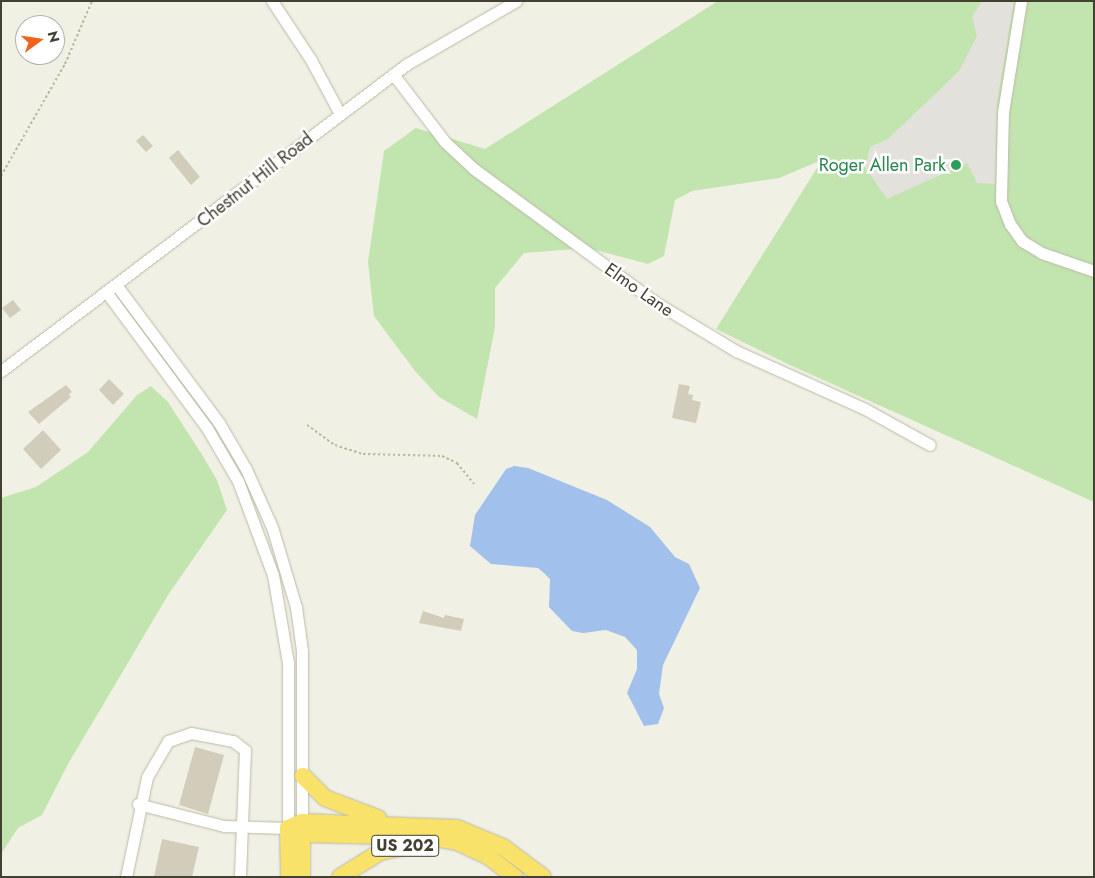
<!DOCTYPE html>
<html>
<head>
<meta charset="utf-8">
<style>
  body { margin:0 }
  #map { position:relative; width:1095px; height:878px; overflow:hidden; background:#f1f0e4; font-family:Jost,sans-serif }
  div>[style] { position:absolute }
  .green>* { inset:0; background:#c2e4ae }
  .parking>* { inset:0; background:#e2e1dc }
  .water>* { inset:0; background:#a2c0ec }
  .building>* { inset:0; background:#d2cdba }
  .path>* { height:2px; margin-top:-1px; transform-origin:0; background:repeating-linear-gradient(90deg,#bdb799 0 2.5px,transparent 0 5px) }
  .roads { filter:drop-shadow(0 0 1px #bcb9a7) drop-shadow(0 0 1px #bcb9a7) }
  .minor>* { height:11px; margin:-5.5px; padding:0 5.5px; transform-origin:5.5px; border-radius:5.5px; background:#fff }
  .highway>* { height:16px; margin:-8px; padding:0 8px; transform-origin:8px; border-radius:8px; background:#f8e269 }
  .dots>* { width:14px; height:14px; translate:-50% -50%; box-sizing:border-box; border:2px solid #fff; border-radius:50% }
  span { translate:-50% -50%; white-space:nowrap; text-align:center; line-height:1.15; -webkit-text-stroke:5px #fff; paint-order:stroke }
  .shield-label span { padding:1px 4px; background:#fff; border:1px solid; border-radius:4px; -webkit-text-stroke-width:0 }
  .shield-label { font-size:16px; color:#434034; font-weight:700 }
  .leisure-label { font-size:18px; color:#27864d }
  .right { translate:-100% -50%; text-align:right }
  .street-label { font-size:18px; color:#434034 }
  .frame { position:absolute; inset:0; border:2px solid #434034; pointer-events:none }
  .north { position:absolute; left:15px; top:15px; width:50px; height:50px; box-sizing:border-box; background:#fff; border:1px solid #b4b3ae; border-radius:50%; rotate:76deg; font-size:14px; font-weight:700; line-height:20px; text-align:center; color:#434034 }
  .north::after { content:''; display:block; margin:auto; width:18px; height:22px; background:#f1631b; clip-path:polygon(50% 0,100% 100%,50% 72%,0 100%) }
</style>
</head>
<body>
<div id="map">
  <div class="green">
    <div style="clip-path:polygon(718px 1px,1094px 1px,1094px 502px,790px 365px,716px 329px,822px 160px,779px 178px,692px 191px,675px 200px,664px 256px,648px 264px,588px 248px,524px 253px,495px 288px,495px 327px,477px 419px,439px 397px,415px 371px,374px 316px,368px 262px,384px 151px,416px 128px,485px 149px)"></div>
    <div style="clip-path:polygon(151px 386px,168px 402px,199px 450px,217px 480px,227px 510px,168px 595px,68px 764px,42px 815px,18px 828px,1px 854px,1px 498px,36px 487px,88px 452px,137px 395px)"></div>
  </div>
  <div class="parking">
    <div style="clip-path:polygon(982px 1px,1014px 1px,997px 103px,995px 184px,977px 183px,967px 163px,887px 199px,865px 167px,870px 147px,888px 139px,959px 71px,977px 36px,972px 17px)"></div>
  </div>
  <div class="water">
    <div style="clip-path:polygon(514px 466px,528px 468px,607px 500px,650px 527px,675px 557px,689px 564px,700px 588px,663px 665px,659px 694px,664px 708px,658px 724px,644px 726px,627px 693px,637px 669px,637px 650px,625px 637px,606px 630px,583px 633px,572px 631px,549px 607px,550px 579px,545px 574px,538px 568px,491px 564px,470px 546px,475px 515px,506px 469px)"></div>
  </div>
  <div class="building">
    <div style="clip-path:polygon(143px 135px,153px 146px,146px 152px,136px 141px)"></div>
    <div style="clip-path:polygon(178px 150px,200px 177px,191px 185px,169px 158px)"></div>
    <div style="clip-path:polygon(13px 300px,21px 310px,10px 318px,2px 308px)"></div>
    <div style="clip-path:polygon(109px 379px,124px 394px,113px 405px,99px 390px)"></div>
    <div style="clip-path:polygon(679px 384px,690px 386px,688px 394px,693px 395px,692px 400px,701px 402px,696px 423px,672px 418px)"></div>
    <div style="clip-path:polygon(66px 385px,72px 392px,69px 394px,71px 397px,39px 424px,28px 412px)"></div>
    <div style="clip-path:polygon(43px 430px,61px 450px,41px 469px,23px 449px)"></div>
    <div style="clip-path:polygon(423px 611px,444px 618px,445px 615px,464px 619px,461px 631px,419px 623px)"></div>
    <div style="clip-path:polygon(195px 747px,224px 755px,208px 814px,179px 805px)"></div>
    <div style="clip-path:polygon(162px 839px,199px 847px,192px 877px,154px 877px)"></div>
  </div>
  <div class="path">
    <div style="left:1px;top:176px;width:129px;rotate:-60.3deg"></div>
    <div style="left:65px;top:64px;width:69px;rotate:-66.8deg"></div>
    <div style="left:307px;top:425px;width:34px;rotate:36deg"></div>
    <div style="left:335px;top:445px;width:29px;rotate:18deg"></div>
    <div style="left:363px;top:454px;width:79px;rotate:1.5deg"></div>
    <div style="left:442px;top:456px;width:17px;rotate:25deg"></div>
    <div style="left:457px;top:463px;width:27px;rotate:51deg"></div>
  </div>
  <div class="roads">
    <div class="minor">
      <div style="left:272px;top:1px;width:71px;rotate:56.5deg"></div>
      <div style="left:311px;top:60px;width:61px;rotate:61.8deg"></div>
      <div style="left:1021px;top:1px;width:112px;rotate:99.2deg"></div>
      <div style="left:1003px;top:112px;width:89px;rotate:91.3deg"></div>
      <div style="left:1001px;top:201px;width:25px;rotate:69deg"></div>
      <div style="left:1010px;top:224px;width:21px;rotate:55deg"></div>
      <div style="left:1022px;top:241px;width:23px;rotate:31deg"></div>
      <div style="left:1042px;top:253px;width:55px;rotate:19.1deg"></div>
      <div style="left:393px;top:74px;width:86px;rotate:52.6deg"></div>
      <div style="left:445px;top:142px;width:40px;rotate:43deg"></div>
      <div style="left:474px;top:169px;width:225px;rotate:36.3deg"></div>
      <div style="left:655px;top:302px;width:95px;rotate:31.2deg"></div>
      <div style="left:736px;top:351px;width:141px;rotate:24.2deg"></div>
      <div style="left:865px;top:409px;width:74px;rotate:29deg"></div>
      <div style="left:117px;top:286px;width:171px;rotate:53.3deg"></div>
      <div style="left:219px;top:423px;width:53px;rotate:59.6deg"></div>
      <div style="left:246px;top:469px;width:64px;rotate:65.9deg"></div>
      <div style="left:272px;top:527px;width:84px;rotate:73.3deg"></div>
      <div style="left:296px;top:607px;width:44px;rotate:82.2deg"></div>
      <div style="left:302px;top:651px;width:171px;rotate:90deg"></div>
      <div style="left:107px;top:293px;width:168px;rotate:53.5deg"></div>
      <div style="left:207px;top:428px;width:61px;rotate:59.7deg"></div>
      <div style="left:238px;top:481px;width:100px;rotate:69.6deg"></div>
      <div style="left:273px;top:575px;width:89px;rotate:80.3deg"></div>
      <div style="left:288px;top:663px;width:165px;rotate:90deg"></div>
      <div style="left:288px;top:828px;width:64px;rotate:-178.2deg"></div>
      <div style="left:224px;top:826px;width:89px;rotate:-165.7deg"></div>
      <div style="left:1px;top:371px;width:509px;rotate:-37.1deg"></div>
      <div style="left:407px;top:64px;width:126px;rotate:-30deg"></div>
      <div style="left:126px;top:877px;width:102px;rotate:-78.1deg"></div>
      <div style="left:147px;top:777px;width:42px;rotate:-59.7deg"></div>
      <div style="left:168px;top:741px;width:24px;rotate:-19deg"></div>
      <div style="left:191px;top:733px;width:43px;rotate:10.8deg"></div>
      <div style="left:233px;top:741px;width:15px;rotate:37deg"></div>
      <div style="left:245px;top:750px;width:127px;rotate:92.3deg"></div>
    </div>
    <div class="highway">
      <div style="left:303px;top:776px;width:31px;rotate:45deg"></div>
      <div style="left:325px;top:798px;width:57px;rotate:20.7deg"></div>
      <div style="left:288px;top:828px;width:15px;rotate:-23deg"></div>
      <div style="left:302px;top:822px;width:155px;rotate:2.2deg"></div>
      <div style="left:457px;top:828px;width:50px;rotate:22.4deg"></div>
      <div style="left:503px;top:847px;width:50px;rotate:36.9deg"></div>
      <div style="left:288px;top:828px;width:15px;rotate:23deg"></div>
      <div style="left:302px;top:834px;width:127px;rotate:1.4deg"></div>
      <div style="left:429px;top:837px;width:28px;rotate:10deg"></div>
      <div style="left:457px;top:842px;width:35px;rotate:25deg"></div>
      <div style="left:489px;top:857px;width:33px;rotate:38deg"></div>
      <div style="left:288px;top:828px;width:49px;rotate:88.8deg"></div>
      <div style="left:302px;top:877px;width:53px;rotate:-90deg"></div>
      <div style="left:340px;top:877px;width:47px;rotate:-32deg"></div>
      <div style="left:380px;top:852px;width:38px;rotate:-11deg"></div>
    </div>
  </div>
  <div class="dots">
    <div style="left:956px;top:165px;background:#2e9e5b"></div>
  </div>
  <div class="shield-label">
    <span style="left:405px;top:846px">US 202</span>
  </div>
  <div class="leisure-label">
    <span class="right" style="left:946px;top:165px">Roger Allen Park</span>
  </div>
  <div class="street-label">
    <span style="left:255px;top:180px;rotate:-38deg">Chestnut Hill Road</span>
    <span style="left:639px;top:290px;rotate:35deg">Elmo Lane</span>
  </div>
  <div class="frame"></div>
  <div class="north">N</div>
</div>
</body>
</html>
